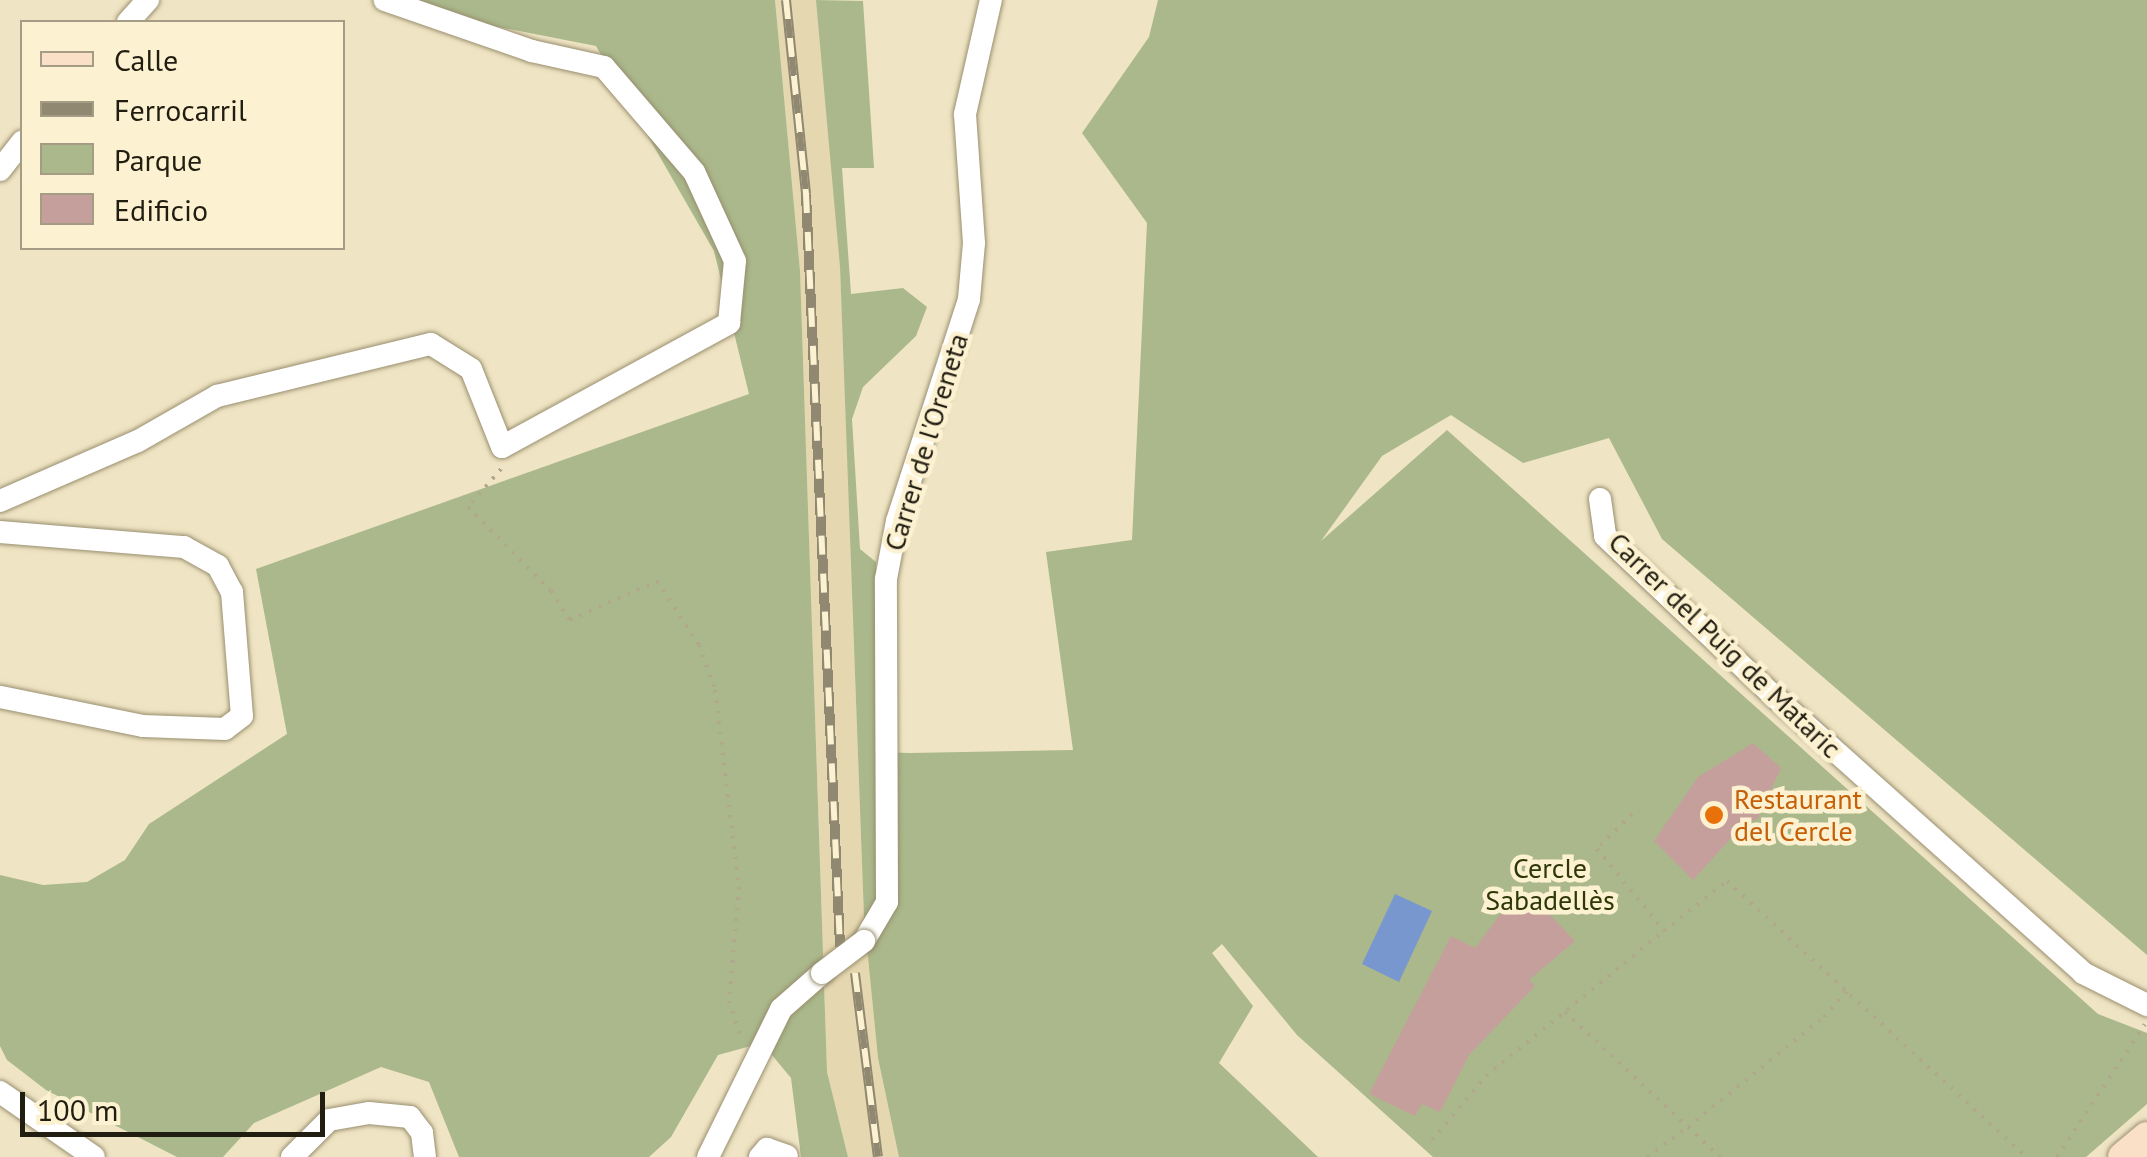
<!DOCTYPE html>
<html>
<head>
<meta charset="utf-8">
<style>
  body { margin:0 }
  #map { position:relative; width:2147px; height:1157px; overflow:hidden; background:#efe4c3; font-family:"PT Sans",sans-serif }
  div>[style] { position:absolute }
  .built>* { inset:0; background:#e5d7af }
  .green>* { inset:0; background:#aab88b }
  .water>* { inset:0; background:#7897ce }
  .building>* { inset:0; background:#c59f9c }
  .path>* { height:4px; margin-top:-2px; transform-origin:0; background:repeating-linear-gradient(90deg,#b0a78d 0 2.5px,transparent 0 10.5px) }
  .roads { filter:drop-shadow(0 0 2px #998f70) drop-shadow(0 0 2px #998f70) }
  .street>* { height:22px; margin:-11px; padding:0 11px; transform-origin:11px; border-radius:11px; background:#fff }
  .secondary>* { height:30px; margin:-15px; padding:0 15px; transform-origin:15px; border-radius:15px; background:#fbe0c8 }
  .rail>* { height:10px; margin-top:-5px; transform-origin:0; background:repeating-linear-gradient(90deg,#fcf1d0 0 19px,#908871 0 38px); box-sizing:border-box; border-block:2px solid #908871 }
  .bridges { filter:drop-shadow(0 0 2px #998f70) drop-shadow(0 0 2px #998f70) }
  .street-bridge>* { height:22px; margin:-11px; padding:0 11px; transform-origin:11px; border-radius:11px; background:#fff }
  .dots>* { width:28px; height:28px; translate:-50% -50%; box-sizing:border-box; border:5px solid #fcf1d0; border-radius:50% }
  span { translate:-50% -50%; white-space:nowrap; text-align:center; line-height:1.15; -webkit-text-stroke:9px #fcf1d0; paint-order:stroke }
  .street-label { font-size:28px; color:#211d11 }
  .food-label { font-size:28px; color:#c56008 }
  .left { translate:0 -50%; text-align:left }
  .park-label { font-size:28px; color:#2d3806 }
  .legend { position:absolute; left:20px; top:20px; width:325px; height:230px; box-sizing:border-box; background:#fcf1d0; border:2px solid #a49c84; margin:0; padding:12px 18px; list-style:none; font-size:30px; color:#211d11 }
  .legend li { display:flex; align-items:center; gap:20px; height:50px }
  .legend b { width:50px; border:2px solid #a49c84 }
  .scale { position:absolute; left:20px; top:1092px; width:305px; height:45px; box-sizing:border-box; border:5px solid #211d11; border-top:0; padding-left:12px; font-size:30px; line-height:35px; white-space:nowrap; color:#211d11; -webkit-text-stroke:8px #fcf1d0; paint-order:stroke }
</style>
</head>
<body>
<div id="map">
  <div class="built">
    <div style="clip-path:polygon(775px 0,816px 0,822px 36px,840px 267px,864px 917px,878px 1058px,899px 1157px,848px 1157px,827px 1072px,800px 271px)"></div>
  </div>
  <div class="green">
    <div style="clip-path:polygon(393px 0,775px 0,800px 271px,827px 1072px,848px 1157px,801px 1157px,791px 1078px,762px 1043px,718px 1055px,671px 1137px,649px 1157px,459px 1157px,429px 1082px,381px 1067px,254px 1123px,223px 1157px,177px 1157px,46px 1090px,7px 1060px,0 1046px,0 875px,43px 885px,87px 882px,125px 860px,149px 824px,287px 734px,256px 569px,749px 394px,714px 251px,596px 46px,392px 6px)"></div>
    <div style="clip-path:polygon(816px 0,863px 1px,874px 168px,842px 168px,851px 294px,903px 288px,927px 307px,916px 336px,863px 387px,852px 419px,860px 549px,876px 562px,875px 752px,910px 753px,1073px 750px,1046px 552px,1132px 540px,1147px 223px,1082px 133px,1149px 37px,1158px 0,2147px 0,2147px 955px,1662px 539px,1609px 438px,1523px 463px,1451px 415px,1382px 456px,1321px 541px,1447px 430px,2098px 1014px,2147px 1033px,2147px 1104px,2086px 1157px,1433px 1157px,1297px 1035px,1222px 944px,1212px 953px,1253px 1006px,1219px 1063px,1318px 1157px,899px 1157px,878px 1058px,864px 917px,840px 267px)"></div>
  </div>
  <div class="water">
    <div style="clip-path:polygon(1395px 894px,1432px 911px,1399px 982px,1362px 964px)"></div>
  </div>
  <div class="building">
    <div style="clip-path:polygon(1753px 743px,1781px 768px,1758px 818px,1741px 827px,1693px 880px,1654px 841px,1698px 777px)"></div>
    <div style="clip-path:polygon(1529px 893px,1575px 941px,1529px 980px,1535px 986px,1469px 1055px,1440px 1112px,1422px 1104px,1415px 1116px,1369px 1094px,1451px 936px,1475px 948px,1500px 915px)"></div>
  </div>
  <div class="path">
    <div style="left:501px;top:469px;width:50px;rotate:131deg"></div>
    <div style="left:468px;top:507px;width:118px;rotate:45.3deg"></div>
    <div style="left:551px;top:591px;width:35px;rotate:57deg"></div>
    <div style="left:570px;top:620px;width:95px;rotate:-24.1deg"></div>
    <div style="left:657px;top:581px;width:77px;rotate:56.7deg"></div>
    <div style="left:699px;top:645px;width:48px;rotate:70.4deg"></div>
    <div style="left:715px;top:690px;width:198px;rotate:83.1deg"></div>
    <div style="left:739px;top:887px;width:114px;rotate:95deg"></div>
    <div style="left:729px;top:1001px;width:38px;rotate:72deg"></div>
    <div style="left:1632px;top:814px;width:49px;rotate:135deg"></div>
    <div style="left:1597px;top:849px;width:106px;rotate:50.7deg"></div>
    <div style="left:1664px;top:931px;width:80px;rotate:-38.4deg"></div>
    <div style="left:1727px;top:881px;width:407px;rotate:42.7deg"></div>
    <div style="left:1565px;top:1012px;width:168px;rotate:43.1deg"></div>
    <div style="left:1688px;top:1127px;width:175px;rotate:-39deg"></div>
    <div style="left:1824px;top:1017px;width:35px;rotate:-49deg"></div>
    <div style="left:1432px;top:1140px;width:84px;rotate:-49.8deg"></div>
    <div style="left:1486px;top:1076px;width:230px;rotate:-39.2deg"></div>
    <div style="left:1647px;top:1157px;width:51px;rotate:-36.2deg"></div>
    <div style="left:1688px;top:1127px;width:44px;rotate:43.2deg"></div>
    <div style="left:2057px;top:1157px;width:159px;rotate:-56.5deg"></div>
  </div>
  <div class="roads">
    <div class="street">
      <div style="left:128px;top:22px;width:30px;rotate:-48deg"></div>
      <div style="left:0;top:170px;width:36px;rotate:-52deg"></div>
      <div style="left:1600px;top:499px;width:37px;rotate:82deg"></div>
      <div style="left:1605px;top:536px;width:237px;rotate:43.5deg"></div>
      <div style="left:1777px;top:699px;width:411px;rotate:41.8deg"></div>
      <div style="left:2083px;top:973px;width:72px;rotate:26.6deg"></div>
      <div style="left:0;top:501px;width:150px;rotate:-23.5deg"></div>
      <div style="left:138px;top:441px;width:91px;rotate:-29.7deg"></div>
      <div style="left:217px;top:396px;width:220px;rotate:-13.7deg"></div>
      <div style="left:431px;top:344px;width:47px;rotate:32deg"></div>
      <div style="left:471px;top:369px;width:84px;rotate:68.3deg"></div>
      <div style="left:502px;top:447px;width:259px;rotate:-28.6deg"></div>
      <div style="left:729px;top:323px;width:62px;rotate:-84.5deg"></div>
      <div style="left:735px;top:261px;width:98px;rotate:-114.7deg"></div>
      <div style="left:694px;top:172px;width:138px;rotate:-130.6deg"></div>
      <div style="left:604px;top:67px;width:74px;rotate:-167.5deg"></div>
      <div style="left:532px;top:51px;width:156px;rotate:-160.9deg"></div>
      <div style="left:0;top:532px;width:185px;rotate:4.7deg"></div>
      <div style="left:184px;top:547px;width:39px;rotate:29deg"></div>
      <div style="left:218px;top:566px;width:30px;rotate:62deg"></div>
      <div style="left:232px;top:592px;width:124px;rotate:85.4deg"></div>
      <div style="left:242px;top:716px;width:21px;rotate:143deg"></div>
      <div style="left:225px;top:729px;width:82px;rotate:-177.9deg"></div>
      <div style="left:143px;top:726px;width:146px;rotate:-168.5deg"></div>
      <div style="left:864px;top:941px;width:45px;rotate:-59.5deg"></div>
      <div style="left:887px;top:902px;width:323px;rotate:-90.2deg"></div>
      <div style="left:886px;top:579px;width:59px;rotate:-79.3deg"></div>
      <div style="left:897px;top:521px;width:233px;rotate:-72deg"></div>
      <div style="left:969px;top:299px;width:56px;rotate:-84.9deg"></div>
      <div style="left:974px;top:243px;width:129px;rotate:-94deg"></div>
      <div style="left:965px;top:114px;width:117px;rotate:-77.2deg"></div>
      <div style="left:0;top:1092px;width:114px;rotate:34.7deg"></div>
      <div style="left:292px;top:1157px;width:52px;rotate:-45deg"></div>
      <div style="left:329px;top:1120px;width:41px;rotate:-9.9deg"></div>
      <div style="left:369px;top:1113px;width:41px;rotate:5.6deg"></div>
      <div style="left:410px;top:1117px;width:20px;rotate:53deg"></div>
      <div style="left:422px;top:1133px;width:24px;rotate:83deg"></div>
      <div style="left:708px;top:1157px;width:165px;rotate:-63.7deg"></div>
      <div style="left:781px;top:1009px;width:55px;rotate:-41.3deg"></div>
      <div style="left:760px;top:1157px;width:11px;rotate:-49deg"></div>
      <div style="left:767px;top:1149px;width:21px;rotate:19deg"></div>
    </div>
    <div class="secondary">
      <div style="left:2123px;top:1157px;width:31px;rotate:-40deg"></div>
    </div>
  </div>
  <div class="rail">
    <div style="left:786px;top:0;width:195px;rotate:84.1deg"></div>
    <div style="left:806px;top:194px;width:754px;rotate:87.41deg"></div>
    <div style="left:855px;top:973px;width:185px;rotate:82.9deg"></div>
  </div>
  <div class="bridges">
    <div class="street-bridge">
      <div style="left:822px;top:973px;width:53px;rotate:-37.3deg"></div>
    </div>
  </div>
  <div class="dots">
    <div style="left:1714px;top:815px;background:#e8710a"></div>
  </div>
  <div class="street-label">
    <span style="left:926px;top:442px;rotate:-73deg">Carrer de l'Oreneta</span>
    <span style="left:1725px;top:645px;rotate:44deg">Carrer del Puig de Mataric</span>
  </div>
  <div class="food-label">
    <span class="left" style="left:1734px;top:815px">Restaurant<br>del Cercle</span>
  </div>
  <div class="park-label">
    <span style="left:1550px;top:884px">Cercle<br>Sabadellès</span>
  </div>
  <ul class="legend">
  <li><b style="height:12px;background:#fbe0c8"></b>Calle</li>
  <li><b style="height:12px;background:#908871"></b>Ferrocarril</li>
  <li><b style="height:28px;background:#aab88b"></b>Parque</li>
  <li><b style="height:28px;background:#c59f9c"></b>Edificio</li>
  </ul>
  <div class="scale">100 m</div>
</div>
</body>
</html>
